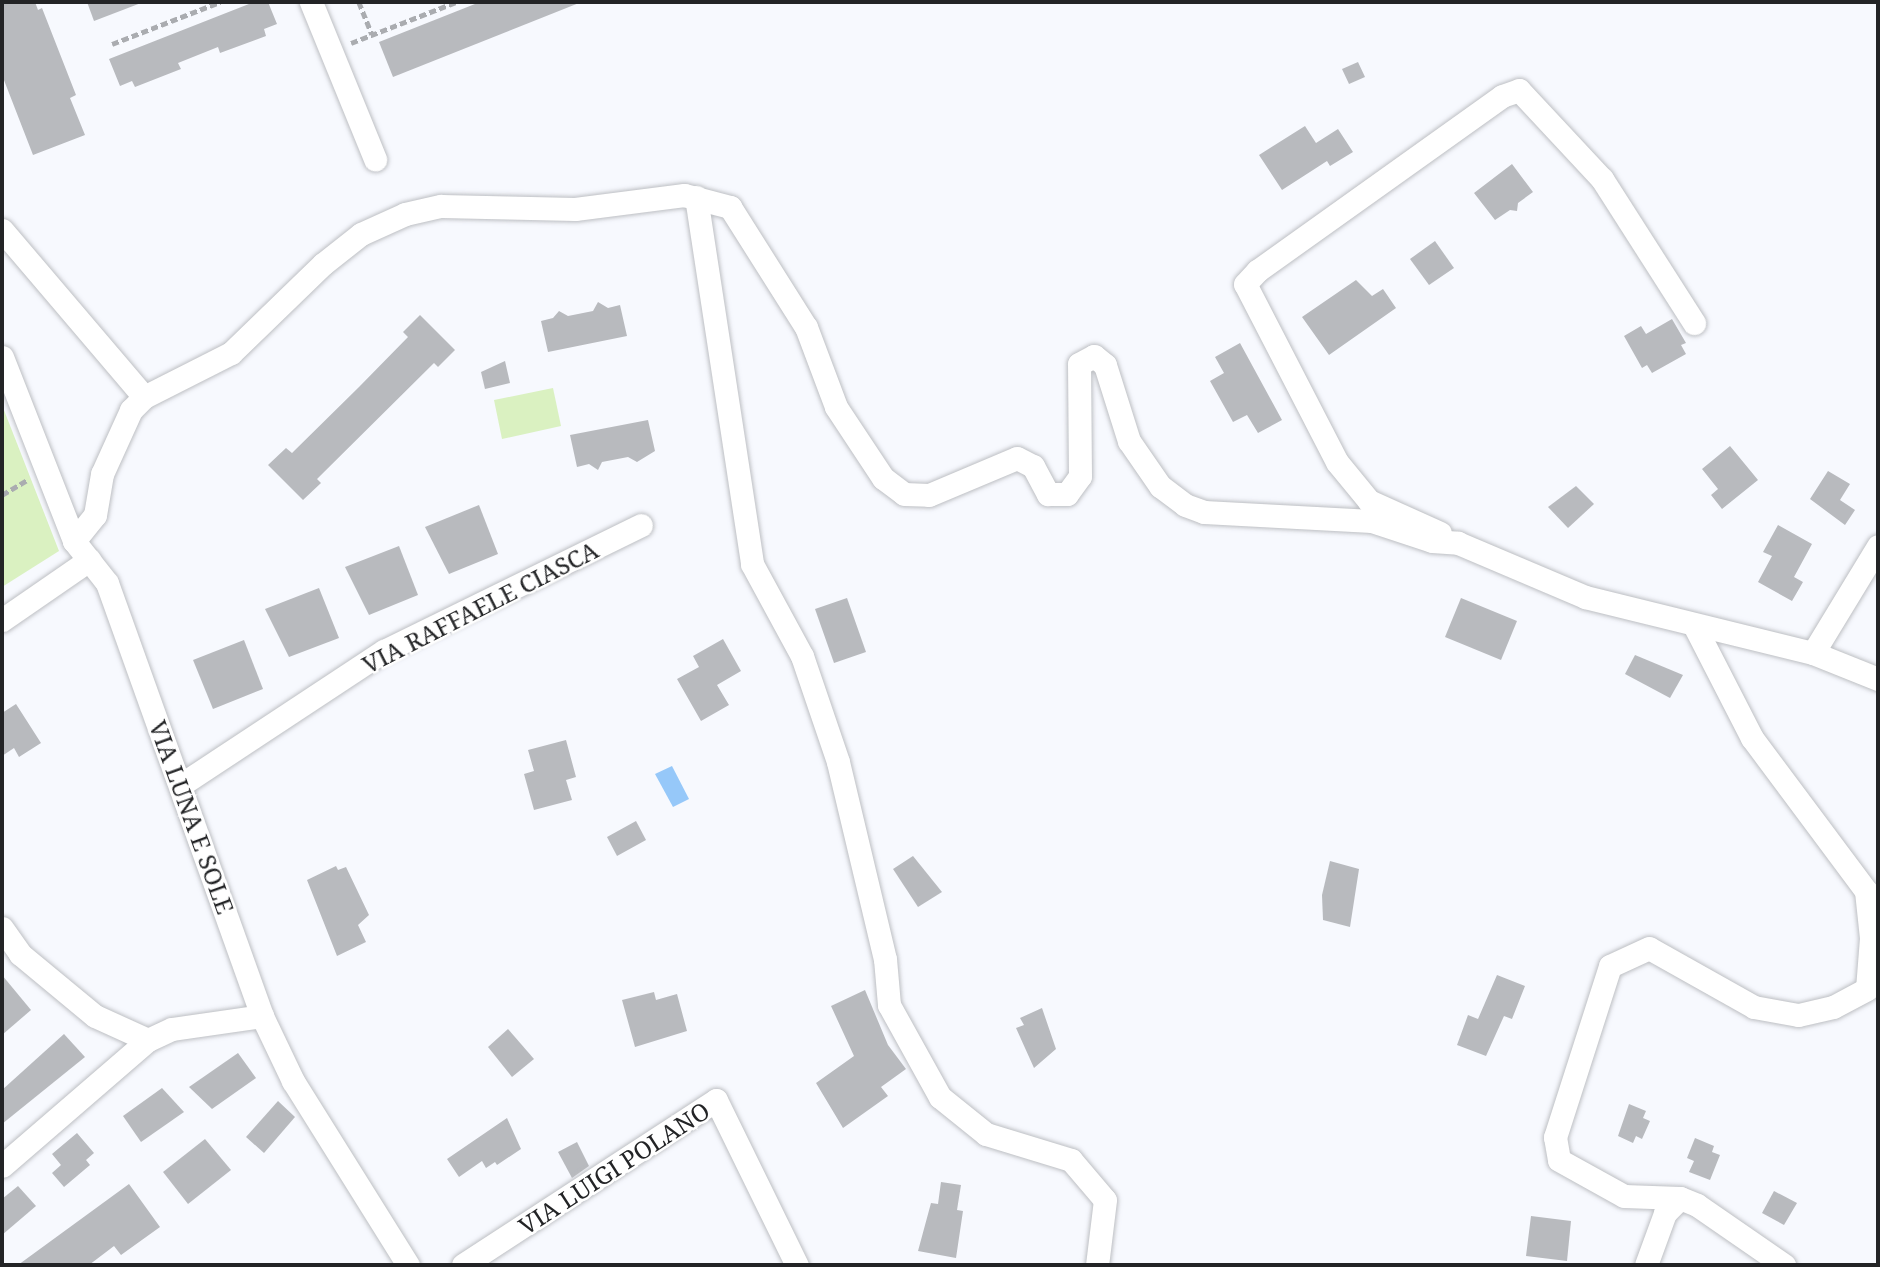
<!DOCTYPE html>
<html>
<head>
<meta charset="utf-8">
<style>
  body { margin:0 }
  #map { position:relative; width:1880px; height:1267px; overflow:hidden; background:#f7f9fe; font-family:"Noto Serif",serif }
  div>[style] { position:absolute }
  .green>* { inset:0; background:#daf1c1 }
  .water>* { inset:0; background:#96c8f9 }
  .building>* { inset:0; background:#b8babe }
  .path>* { height:4.5px; margin-top:-2.25px; transform-origin:0; background:repeating-linear-gradient(90deg,#aaacb0 0 7px,transparent 0 10.5px) }
  .roads { filter:drop-shadow(0 0 2px #bdbfc3) drop-shadow(0 0 2px #bdbfc3) }
  .minor>* { height:23px; margin:-11.5px; padding:0 11.5px; transform-origin:11.5px; border-radius:11.5px; background:#fff }
  span { translate:-50% -50%; white-space:nowrap; text-align:center; line-height:1.15; -webkit-text-stroke:5px #fff; paint-order:stroke }
  .street-label { font-size:24px; color:#232426 }
  .frame { position:absolute; inset:0; border:4px solid #232426; pointer-events:none }
</style>
</head>
<body>
<div id="map">
  <div class="green">
    <div style="clip-path:polygon(553px 388px,561px 426px,502px 439px,494px 400px)"></div>
    <div style="clip-path:polygon(2px 405px,59px 551px,2px 587px)"></div>
  </div>
  <div class="water">
    <div style="clip-path:polygon(672px 766px,689px 799px,673px 807px,655px 774px)"></div>
  </div>
  <div class="building">
    <div style="clip-path:polygon(2px 2px,35px 2px,38px 10px,42px 8px,76px 95px,70px 98px,85px 135px,33px 155px,2px 75px)"></div>
    <div style="clip-path:polygon(87px 2px,141px 2px,141px 3px,94px 21px)"></div>
    <div style="clip-path:polygon(254px 2px,268px 2px,277px 24px,264px 29px,266px 36px,220px 53px,218px 47px,178px 63px,181px 69px,135px 87px,132px 81px,120px 86px,109px 59px)"></div>
    <div style="clip-path:polygon(480px 2px,579px 3px,393px 77px,379px 42px)"></div>
    <div style="clip-path:polygon(1358px 62px,1365px 77px,1349px 84px,1342px 69px)"></div>
    <div style="clip-path:polygon(1305px 126px,1316px 143px,1338px 129px,1353px 152px,1330px 166px,1327px 161px,1282px 190px,1259px 155px)"></div>
    <div style="clip-path:polygon(1512px 164px,1533px 192px,1518px 203px,1517px 211px,1510px 210px,1495px 220px,1474px 193px)"></div>
    <div style="clip-path:polygon(1435px 241px,1454px 268px,1429px 285px,1410px 259px)"></div>
    <div style="clip-path:polygon(1356px 280px,1372px 296px,1383px 289px,1396px 308px,1329px 355px,1302px 317px)"></div>
    <div style="clip-path:polygon(598px 302px,608px 308px,620px 305px,627px 336px,548px 352px,541px 321px,553px 318px,559px 311px,568px 316px,593px 311px)"></div>
    <div style="clip-path:polygon(420px 315px,455px 350px,438px 367px,434px 363px,317px 479px,321px 483px,303px 500px,268px 465px,286px 448px,292px 453px,359px 387px,408px 337px,403px 332px)"></div>
    <div style="clip-path:polygon(1672px 319px,1686px 343px,1681px 345px,1686px 354px,1652px 373px,1647px 365px,1642px 368px,1624px 336px,1641px 326px,1646px 334px)"></div>
    <div style="clip-path:polygon(1240px 343px,1282px 420px,1258px 433px,1247px 415px,1233px 422px,1210px 381px,1224px 373px,1215px 357px)"></div>
    <div style="clip-path:polygon(505px 361px,510px 383px,485px 389px,481px 372px)"></div>
    <div style="clip-path:polygon(648px 420px,655px 451px,637px 462px,628px 457px,602px 462px,598px 470px,589px 464px,577px 467px,570px 435px)"></div>
    <div style="clip-path:polygon(1730px 446px,1758px 480px,1722px 509px,1711px 495px,1718px 489px,1702px 469px)"></div>
    <div style="clip-path:polygon(1828px 471px,1850px 484px,1840px 500px,1855px 510px,1845px 525px,1810px 499px)"></div>
    <div style="clip-path:polygon(1576px 486px,1594px 504px,1568px 528px,1548px 507px)"></div>
    <div style="clip-path:polygon(479px 505px,498px 554px,449px 574px,425px 527px)"></div>
    <div style="clip-path:polygon(1778px 525px,1812px 544px,1794px 577px,1803px 582px,1792px 601px,1758px 582px,1772px 556px,1763px 552px)"></div>
    <div style="clip-path:polygon(399px 546px,418px 595px,369px 615px,345px 567px)"></div>
    <div style="clip-path:polygon(319px 588px,339px 638px,289px 657px,265px 609px)"></div>
    <div style="clip-path:polygon(847px 598px,866px 652px,834px 663px,815px 609px)"></div>
    <div style="clip-path:polygon(1461px 598px,1517px 621px,1501px 660px,1445px 637px)"></div>
    <div style="clip-path:polygon(723px 639px,741px 671px,717px 685px,729px 705px,701px 721px,677px 679px,699px 667px,693px 656px)"></div>
    <div style="clip-path:polygon(244px 640px,263px 689px,213px 709px,193px 660px)"></div>
    <div style="clip-path:polygon(1635px 655px,1683px 675px,1670px 698px,1625px 674px)"></div>
    <div style="clip-path:polygon(16px 704px,41px 743px,19px 757px,14px 748px,2px 756px,2px 713px)"></div>
    <div style="clip-path:polygon(566px 740px,576px 777px,566px 780px,572px 800px,534px 810px,524px 774px,534px 771px,528px 750px)"></div>
    <div style="clip-path:polygon(636px 821px,646px 840px,617px 856px,607px 837px)"></div>
    <div style="clip-path:polygon(913px 856px,942px 892px,918px 907px,893px 869px)"></div>
    <div style="clip-path:polygon(1330px 861px,1359px 869px,1350px 927px,1323px 920px,1322px 895px)"></div>
    <div style="clip-path:polygon(336px 866px,338px 870px,346px 867px,369px 915px,358px 925px,366px 942px,337px 956px,307px 880px)"></div>
    <div style="clip-path:polygon(2px 975px,31px 1010px,2px 1035px)"></div>
    <div style="clip-path:polygon(1497px 975px,1525px 986px,1512px 1019px,1504px 1016px,1486px 1056px,1457px 1045px,1468px 1015px,1478px 1019px)"></div>
    <div style="clip-path:polygon(865px 990px,888px 1045px,906px 1069px,881px 1087px,888px 1096px,843px 1128px,816px 1083px,854px 1056px,831px 1006px)"></div>
    <div style="clip-path:polygon(654px 992px,656px 1000px,677px 994px,687px 1031px,635px 1047px,622px 1000px)"></div>
    <div style="clip-path:polygon(1042px 1008px,1056px 1049px,1034px 1068px,1016px 1028px,1024px 1025px,1020px 1018px)"></div>
    <div style="clip-path:polygon(508px 1029px,534px 1059px,512px 1077px,488px 1047px)"></div>
    <div style="clip-path:polygon(64px 1034px,85px 1057px,2px 1124px,2px 1090px)"></div>
    <div style="clip-path:polygon(238px 1053px,256px 1078px,212px 1109px,189px 1087px)"></div>
    <div style="clip-path:polygon(162px 1088px,184px 1112px,141px 1142px,123px 1116px)"></div>
    <div style="clip-path:polygon(278px 1101px,295px 1117px,264px 1153px,246px 1137px)"></div>
    <div style="clip-path:polygon(1629px 1104px,1646px 1111px,1643px 1118px,1650px 1121px,1642px 1139px,1636px 1136px,1633px 1143px,1618px 1136px)"></div>
    <div style="clip-path:polygon(507px 1118px,521px 1149px,497px 1165px,495px 1162px,486px 1168px,482px 1161px,459px 1177px,447px 1159px)"></div>
    <div style="clip-path:polygon(77px 1133px,94px 1153px,86px 1160px,90px 1165px,64px 1187px,52px 1173px,61px 1165px,52px 1154px)"></div>
    <div style="clip-path:polygon(1695px 1138px,1714px 1146px,1712px 1152px,1720px 1155px,1710px 1180px,1689px 1172px,1694px 1161px,1687px 1158px)"></div>
    <div style="clip-path:polygon(205px 1139px,231px 1170px,188px 1204px,163px 1172px)"></div>
    <div style="clip-path:polygon(577px 1142px,589px 1166px,572px 1178px,558px 1152px)"></div>
    <div style="clip-path:polygon(941px 1182px,961px 1185px,957px 1210px,963px 1211px,956px 1258px,918px 1251px,931px 1203px,938px 1204px)"></div>
    <div style="clip-path:polygon(129px 1184px,160px 1227px,121px 1255px,114px 1246px,89px 1265px,18px 1265px)"></div>
    <div style="clip-path:polygon(18px 1186px,36px 1206px,2px 1235px,2px 1199px)"></div>
    <div style="clip-path:polygon(1774px 1191px,1797px 1203px,1784px 1225px,1762px 1213px)"></div>
    <div style="clip-path:polygon(1531px 1216px,1571px 1221px,1567px 1261px,1526px 1256px)"></div>
  </div>
  <div class="path">
    <div style="left:359px;top:2px;width:35px;rotate:68deg"></div>
    <div style="left:351px;top:43px;width:113px;rotate:-21.3deg"></div>
    <div style="left:112px;top:44px;width:116px;rotate:-21.3deg"></div>
    <div style="left:2px;top:495px;width:29px;rotate:-31deg"></div>
  </div>
  <div class="roads">
    <div class="minor">
      <div style="left:311px;top:2px;width:170px;rotate:67.8deg"></div>
      <div style="left:696px;top:197px;width:371px;rotate:81.3deg"></div>
      <div style="left:752px;top:564px;width:105px;rotate:61.5deg"></div>
      <div style="left:802px;top:656px;width:112px;rotate:71.2deg"></div>
      <div style="left:838px;top:762px;width:203px;rotate:76.6deg"></div>
      <div style="left:885px;top:959px;width:46px;rotate:85deg"></div>
      <div style="left:889px;top:1005px;width:105px;rotate:61deg"></div>
      <div style="left:940px;top:1097px;width:59px;rotate:38.8deg"></div>
      <div style="left:986px;top:1134px;width:89px;rotate:17deg"></div>
      <div style="left:1071px;top:1160px;width:52px;rotate:49.6deg"></div>
      <div style="left:1105px;top:1200px;width:65px;rotate:97deg"></div>
      <div style="left:2px;top:230px;width:219px;rotate:49.6deg"></div>
      <div style="left:2px;top:357px;width:198px;rotate:68.6deg"></div>
      <div style="left:74px;top:541px;width:53px;rotate:51.8deg"></div>
      <div style="left:107px;top:583px;width:460px;rotate:70.3deg"></div>
      <div style="left:262px;top:1016px;width:72px;rotate:64.5deg"></div>
      <div style="left:293px;top:1081px;width:217px;rotate:58deg"></div>
      <div style="left:1440px;top:533px;width:78px;rotate:-155.7deg"></div>
      <div style="left:1369px;top:501px;width:50px;rotate:-129.4deg"></div>
      <div style="left:1337px;top:462px;width:200px;rotate:-117.3deg"></div>
      <div style="left:1245px;top:284px;width:18px;rotate:-47deg"></div>
      <div style="left:1257px;top:271px;width:301px;rotate:-35.5deg"></div>
      <div style="left:1502px;top:96px;width:18px;rotate:-19deg"></div>
      <div style="left:1519px;top:90px;width:122px;rotate:47deg"></div>
      <div style="left:1602px;top:179px;width:171px;rotate:57.4deg"></div>
      <div style="left:74px;top:541px;width:33px;rotate:-51deg"></div>
      <div style="left:95px;top:515px;width:42px;rotate:-80.3deg"></div>
      <div style="left:102px;top:474px;width:70px;rotate:-65.6deg"></div>
      <div style="left:131px;top:410px;width:18px;rotate:-45deg"></div>
      <div style="left:144px;top:397px;width:97px;rotate:-26.8deg"></div>
      <div style="left:231px;top:353px;width:128px;rotate:-44.1deg"></div>
      <div style="left:323px;top:264px;width:48px;rotate:-38.3deg"></div>
      <div style="left:361px;top:234px;width:48px;rotate:-24.4deg"></div>
      <div style="left:405px;top:214px;width:37px;rotate:-13deg"></div>
      <div style="left:441px;top:206px;width:134px;rotate:1.3deg"></div>
      <div style="left:575px;top:209px;width:110px;rotate:-7.3deg"></div>
      <div style="left:684px;top:195px;width:48px;rotate:14.6deg"></div>
      <div style="left:730px;top:207px;width:142px;rotate:57.7deg"></div>
      <div style="left:806px;top:327px;width:85px;rotate:69.4deg"></div>
      <div style="left:836px;top:407px;width:85px;rotate:56.5deg"></div>
      <div style="left:883px;top:478px;width:26px;rotate:37deg"></div>
      <div style="left:904px;top:494px;width:25px;rotate:2deg"></div>
      <div style="left:929px;top:495px;width:95px;rotate:-22.8deg"></div>
      <div style="left:1017px;top:458px;width:18px;rotate:27deg"></div>
      <div style="left:1033px;top:466px;width:32px;rotate:62deg"></div>
      <div style="left:1048px;top:494px;width:19px"></div>
      <div style="left:1067px;top:494px;width:22px;rotate:-54deg"></div>
      <div style="left:1080px;top:476px;width:112px;rotate:-90.5deg"></div>
      <div style="left:1079px;top:364px;width:17px;rotate:-28deg"></div>
      <div style="left:1094px;top:356px;width:14px;rotate:39deg"></div>
      <div style="left:1105px;top:365px;width:80px;rotate:72.5deg"></div>
      <div style="left:1129px;top:441px;width:55px;rotate:55.4deg"></div>
      <div style="left:1160px;top:486px;width:31px;rotate:37deg"></div>
      <div style="left:1185px;top:505px;width:20px;rotate:20deg"></div>
      <div style="left:1204px;top:512px;width:168px;rotate:3.1deg"></div>
      <div style="left:1372px;top:521px;width:63px;rotate:18.4deg"></div>
      <div style="left:1432px;top:541px;width:26px;rotate:4deg"></div>
      <div style="left:1458px;top:543px;width:138px;rotate:23deg"></div>
      <div style="left:1585px;top:597px;width:235px;rotate:13.8deg"></div>
      <div style="left:1813px;top:653px;width:70px;rotate:21.8deg"></div>
      <div style="left:2px;top:620px;width:106px;rotate:-34.6deg"></div>
      <div style="left:1695px;top:627px;width:125px;rotate:62.8deg"></div>
      <div style="left:1752px;top:738px;width:191px;rotate:53.3deg"></div>
      <div style="left:1866px;top:891px;width:47px;rotate:83.9deg"></div>
      <div style="left:1871px;top:938px;width:51px;rotate:94.5deg"></div>
      <div style="left:1867px;top:989px;width:38px;rotate:152deg"></div>
      <div style="left:1833px;top:1007px;width:36px;rotate:167deg"></div>
      <div style="left:1798px;top:1015px;width:45px;rotate:-169.7deg"></div>
      <div style="left:1754px;top:1007px;width:120px;rotate:-150.7deg"></div>
      <div style="left:1649px;top:948px;width:43px;rotate:155.2deg"></div>
      <div style="left:1610px;top:966px;width:180px;rotate:107.8deg"></div>
      <div style="left:1555px;top:1137px;width:23px;rotate:80deg"></div>
      <div style="left:1559px;top:1160px;width:74px;rotate:29deg"></div>
      <div style="left:1624px;top:1196px;width:56px;rotate:2deg"></div>
      <div style="left:1680px;top:1198px;width:18px;rotate:22deg"></div>
      <div style="left:1697px;top:1205px;width:106px;rotate:34.6deg"></div>
      <div style="left:1813px;top:653px;width:125px;rotate:-58.7deg"></div>
      <div style="left:182px;top:784px;width:242px;rotate:-33.4deg"></div>
      <div style="left:384px;top:651px;width:286px;rotate:-26.1deg"></div>
      <div style="left:2px;top:928px;width:32px;rotate:55deg"></div>
      <div style="left:20px;top:954px;width:97px;rotate:39.6deg"></div>
      <div style="left:95px;top:1016px;width:58px;rotate:24.4deg"></div>
      <div style="left:2px;top:1166px;width:193px;rotate:-40.8deg"></div>
      <div style="left:148px;top:1040px;width:26px;rotate:-25deg"></div>
      <div style="left:172px;top:1029px;width:91px;rotate:-8.2deg"></div>
      <div style="left:463px;top:1265px;width:302px;rotate:-33.1deg"></div>
      <div style="left:716px;top:1100px;width:184px;rotate:63.9deg"></div>
      <div style="left:1646px;top:1265px;width:55px;rotate:-69.9deg"></div>
      <div style="left:1665px;top:1213px;width:21px;rotate:-45deg"></div>
    </div>
  </div>
  <div class="street-label">
    <span style="left:480px;top:607px;rotate:-27deg">VIA RAFFAELE CIASCA</span>
    <span style="left:192px;top:817px;rotate:70deg">VIA LUNA E SOLE</span>
    <span style="left:614px;top:1168px;rotate:-33deg">VIA LUIGI POLANO</span>
  </div>
  <div class="frame"></div>
</div>
</body>
</html>
